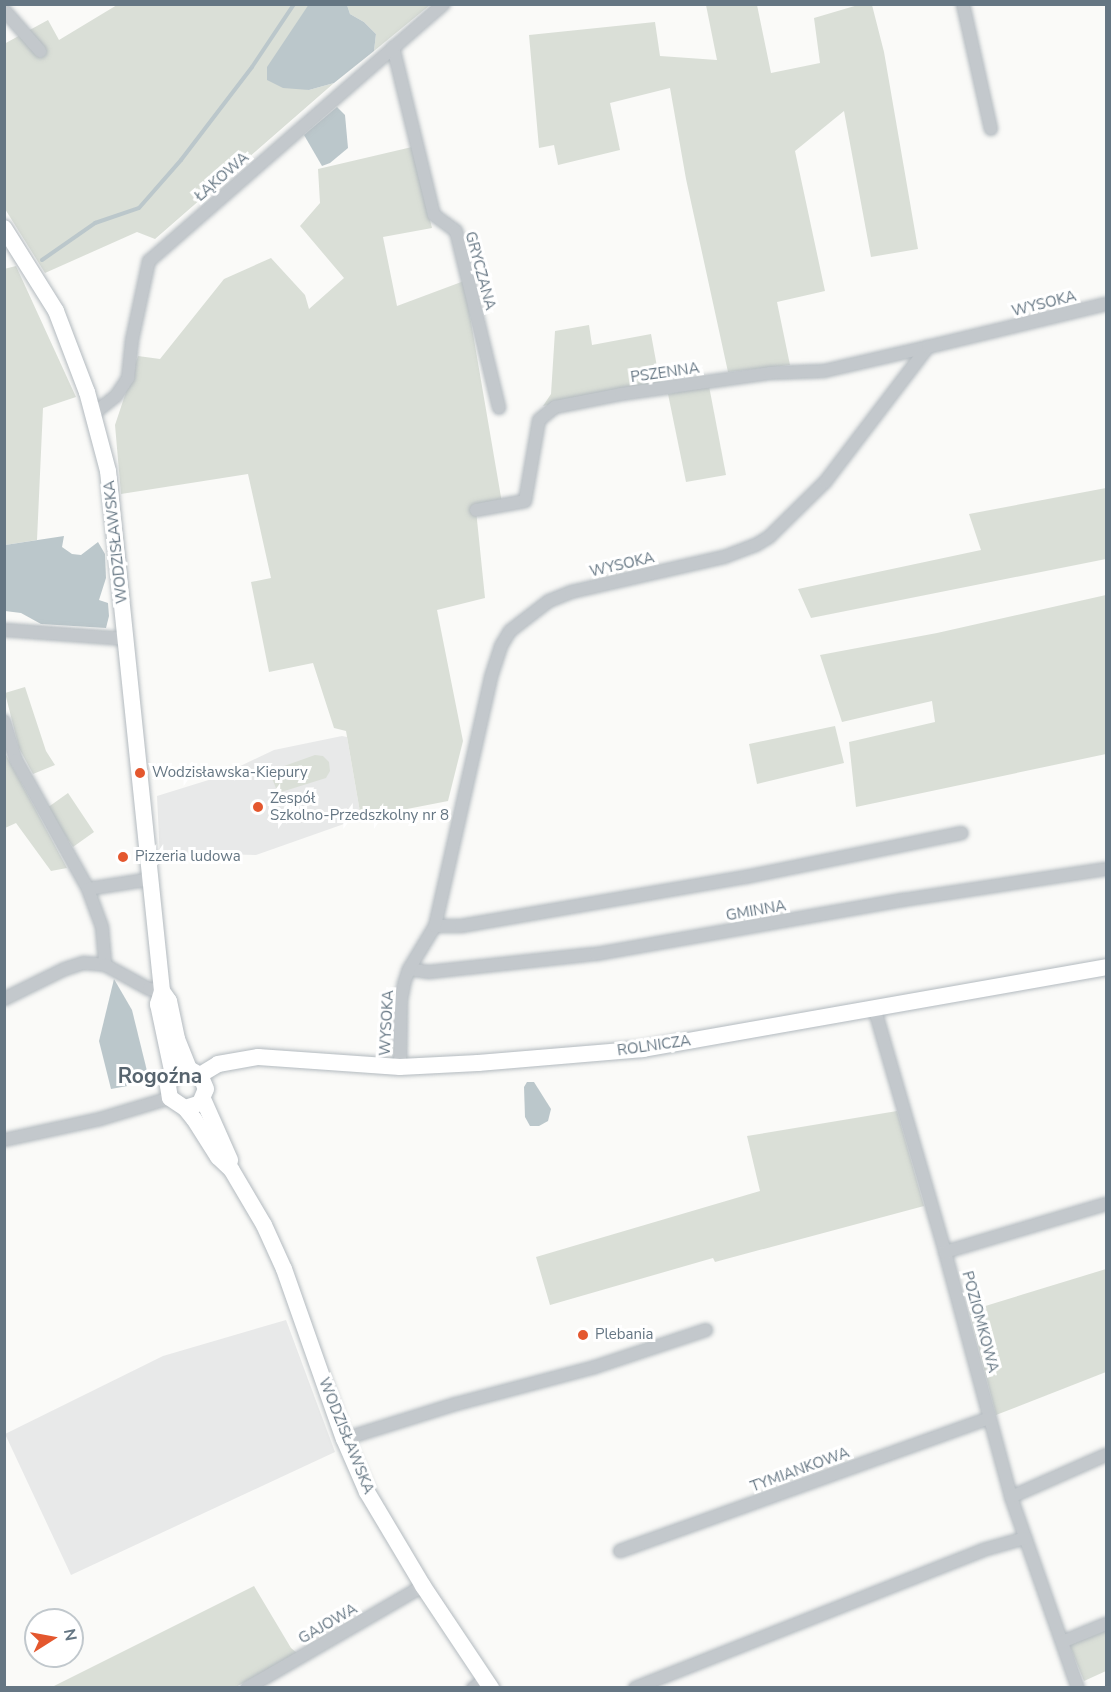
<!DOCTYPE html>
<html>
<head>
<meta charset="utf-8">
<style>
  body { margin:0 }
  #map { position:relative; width:1111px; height:1692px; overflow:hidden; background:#fafaf8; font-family:"Nunito Sans",sans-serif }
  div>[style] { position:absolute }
  .built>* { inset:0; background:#e8e9e9 }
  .green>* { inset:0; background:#dadfd7 }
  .water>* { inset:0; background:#bbc7cb }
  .stream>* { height:4px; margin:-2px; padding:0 2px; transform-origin:2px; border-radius:2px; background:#bbc7cb }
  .roads { filter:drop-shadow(0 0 2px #b3babf) drop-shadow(0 0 2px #b3babf) }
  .street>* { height:12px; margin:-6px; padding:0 6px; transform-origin:6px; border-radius:6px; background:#c3c8cc }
  .secondary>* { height:16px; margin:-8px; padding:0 8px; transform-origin:8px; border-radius:8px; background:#fff }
  .dots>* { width:16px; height:16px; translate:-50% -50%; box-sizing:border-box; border:3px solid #fff; border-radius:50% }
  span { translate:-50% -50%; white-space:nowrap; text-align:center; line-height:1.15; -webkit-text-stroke:6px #fff; paint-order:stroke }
  .street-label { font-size:15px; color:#657683 }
  .poi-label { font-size:15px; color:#657683 }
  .left { translate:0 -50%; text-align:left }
  .district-label { font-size:21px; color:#57646e; font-weight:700 }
  .frame { position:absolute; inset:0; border:6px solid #657683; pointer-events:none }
  .north { position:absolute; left:24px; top:1608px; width:60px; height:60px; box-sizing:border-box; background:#fff; border:2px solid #c1c8cd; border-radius:50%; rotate:79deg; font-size:16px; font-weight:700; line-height:24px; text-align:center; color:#657683 }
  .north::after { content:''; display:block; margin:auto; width:21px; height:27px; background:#e4572e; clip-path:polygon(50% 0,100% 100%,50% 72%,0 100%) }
</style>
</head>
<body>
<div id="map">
  <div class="built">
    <div style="clip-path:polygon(342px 736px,347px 737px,361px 818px,256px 855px,215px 854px,160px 859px,157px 796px,215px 778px,274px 750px)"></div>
    <div style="clip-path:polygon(286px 1320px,335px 1452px,71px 1575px,5px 1434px,163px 1356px)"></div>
  </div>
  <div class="green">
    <div style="clip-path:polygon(117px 5px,309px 5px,268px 67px,269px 76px,309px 90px,334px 83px,155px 239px,137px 232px,45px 273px,5px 209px,4px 44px,48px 20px,59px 40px)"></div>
    <div style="clip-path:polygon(347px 5px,430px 5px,374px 51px,376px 34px,364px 22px,350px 14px)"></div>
    <div style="clip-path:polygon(706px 5px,757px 5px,771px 73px,820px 63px,814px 18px,858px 5px,872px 5px,884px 52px,918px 249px,871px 257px,844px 111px,795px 151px,825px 291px,777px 302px,790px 365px,728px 372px,686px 179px,670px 88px,610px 103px,620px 150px,558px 165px,554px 145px,539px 148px,529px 35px,655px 22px,660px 56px,717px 60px)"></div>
    <div style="clip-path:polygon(412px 147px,432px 228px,383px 237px,397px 306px,464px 281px,503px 509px,476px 510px,485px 598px,437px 610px,463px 741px,448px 801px,361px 818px,346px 731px,334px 728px,313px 663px,269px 672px,251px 582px,271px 578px,248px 474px,121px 494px,115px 425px,138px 356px,160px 359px,224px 279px,271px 258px,305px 295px,309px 309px,344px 278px,300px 226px,320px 203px,318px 169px)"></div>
    <div style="clip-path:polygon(16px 266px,76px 397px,43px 408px,37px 540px,5px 545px,4px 269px)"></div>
    <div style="clip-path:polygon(589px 325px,592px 345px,651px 334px,660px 383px,543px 406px,551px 394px,555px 331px)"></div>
    <div style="clip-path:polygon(709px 386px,726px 475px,686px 482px,668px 394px)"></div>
    <div style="clip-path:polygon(1106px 488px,1106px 559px,811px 618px,798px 589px,981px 550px,969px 514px)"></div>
    <div style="clip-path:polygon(1106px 595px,1106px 754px,856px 807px,849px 742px,935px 722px,932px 701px,842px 722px,820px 655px,937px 633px)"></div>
    <div style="clip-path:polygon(25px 687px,46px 751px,55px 765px,33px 774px,19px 748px,5px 693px)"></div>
    <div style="clip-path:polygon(835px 726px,844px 763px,757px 784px,749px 744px)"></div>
    <div style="clip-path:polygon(4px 751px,67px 868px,51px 871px,16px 823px,5px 828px)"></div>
    <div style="clip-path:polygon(315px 755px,323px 756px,329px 762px,330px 771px,326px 778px,278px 793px,271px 776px,273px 770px)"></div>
    <div style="clip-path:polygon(68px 793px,94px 832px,73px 847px,47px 808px)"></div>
    <div style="clip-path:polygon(897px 1111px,924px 1206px,715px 1262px,713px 1258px,550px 1305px,536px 1257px,760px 1191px,747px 1136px)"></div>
    <div style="clip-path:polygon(1106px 1269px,1106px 1372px,996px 1415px,969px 1311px)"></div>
    <div style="clip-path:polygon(254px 1586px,291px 1648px,297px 1653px,236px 1687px,50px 1688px)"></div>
    <div style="clip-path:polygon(1106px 1629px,1106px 1671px,1084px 1681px,1069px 1644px)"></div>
  </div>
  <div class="water">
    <div style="clip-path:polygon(309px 4px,347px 5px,350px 14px,364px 22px,376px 34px,374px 51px,334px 83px,309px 90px,283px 88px,267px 80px,267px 67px)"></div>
    <div style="clip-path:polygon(337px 107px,345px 115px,348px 148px,330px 163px,322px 166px,304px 135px)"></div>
    <div style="clip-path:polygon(64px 536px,62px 547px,72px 554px,81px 555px,98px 542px,105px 554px,106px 578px,99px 600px,108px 603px,109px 616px,106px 628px,41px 624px,21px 613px,5px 611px,5px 545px)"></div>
    <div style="clip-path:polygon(114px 979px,132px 1010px,148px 1075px,133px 1085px,111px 1089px,99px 1041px)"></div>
    <div style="clip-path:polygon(527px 1082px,534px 1082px,551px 1109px,548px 1121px,539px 1126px,530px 1126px,525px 1117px,524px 1087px)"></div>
  </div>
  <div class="stream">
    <div style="left:42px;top:260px;width:65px;rotate:-34.9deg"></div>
    <div style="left:95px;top:223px;width:46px;rotate:-18.8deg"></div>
    <div style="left:139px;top:208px;width:64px;rotate:-48.8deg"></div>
    <div style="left:181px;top:160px;width:117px;rotate:-52.6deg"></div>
    <div style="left:252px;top:67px;width:76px;rotate:-56.3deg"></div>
  </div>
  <div class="roads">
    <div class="street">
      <div style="left:963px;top:4px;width:128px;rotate:77.4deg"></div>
      <div style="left:4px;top:10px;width:55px;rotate:48.7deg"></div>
      <div style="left:393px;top:47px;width:173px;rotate:76.3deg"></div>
      <div style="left:434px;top:215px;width:27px;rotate:36deg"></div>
      <div style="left:456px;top:231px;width:182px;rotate:76.3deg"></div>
      <div style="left:93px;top:414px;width:29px;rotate:-38deg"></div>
      <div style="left:116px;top:396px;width:22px;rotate:-56deg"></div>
      <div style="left:128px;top:378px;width:38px;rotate:-84deg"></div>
      <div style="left:132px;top:340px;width:81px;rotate:-77.9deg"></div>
      <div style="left:149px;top:261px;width:391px;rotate:-41.1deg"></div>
      <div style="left:476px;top:510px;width:50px;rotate:-10.4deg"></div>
      <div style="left:525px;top:501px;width:82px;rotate:-80.2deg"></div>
      <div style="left:539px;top:420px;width:21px;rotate:-39deg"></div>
      <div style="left:555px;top:407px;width:67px;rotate:-11.1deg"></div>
      <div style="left:621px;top:394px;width:150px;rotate:-8deg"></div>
      <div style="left:770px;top:373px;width:54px;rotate:-2.1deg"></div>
      <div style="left:824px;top:371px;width:107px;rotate:-13deg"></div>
      <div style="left:4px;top:630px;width:123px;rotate:4.2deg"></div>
      <div style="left:4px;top:721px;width:41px;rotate:72.9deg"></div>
      <div style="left:16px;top:760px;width:148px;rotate:60.8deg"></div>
      <div style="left:88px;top:889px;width:64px;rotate:-9deg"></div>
      <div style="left:88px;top:889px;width:40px;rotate:69.8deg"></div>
      <div style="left:102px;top:927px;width:38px;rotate:85deg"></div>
      <div style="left:435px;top:926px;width:26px"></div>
      <div style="left:461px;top:926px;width:289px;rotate:-9.8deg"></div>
      <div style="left:746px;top:877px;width:220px;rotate:-11.5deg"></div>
      <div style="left:409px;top:969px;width:20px;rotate:9deg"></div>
      <div style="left:429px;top:972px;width:168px;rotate:-6.2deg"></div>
      <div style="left:596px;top:954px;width:312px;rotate:-10deg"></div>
      <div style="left:903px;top:900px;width:205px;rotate:-8.7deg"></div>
      <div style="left:4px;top:999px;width:68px;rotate:-26.2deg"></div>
      <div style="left:65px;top:969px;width:20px;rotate:-18deg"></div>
      <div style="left:84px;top:963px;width:21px;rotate:5deg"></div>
      <div style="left:105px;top:965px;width:50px;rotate:28.6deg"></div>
      <div style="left:149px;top:989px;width:13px;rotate:9deg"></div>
      <div style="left:874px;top:1007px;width:255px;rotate:73.8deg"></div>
      <div style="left:945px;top:1252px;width:254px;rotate:74.9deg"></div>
      <div style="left:1011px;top:1497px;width:202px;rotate:70.7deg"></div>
      <div style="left:400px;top:1067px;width:67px;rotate:-89.1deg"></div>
      <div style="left:401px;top:1000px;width:16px;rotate:-79deg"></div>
      <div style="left:404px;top:984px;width:16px;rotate:-72deg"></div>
      <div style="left:409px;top:969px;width:50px;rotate:-58.8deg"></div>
      <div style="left:435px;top:926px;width:255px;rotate:-77.3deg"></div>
      <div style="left:491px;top:677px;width:33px;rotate:-72deg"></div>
      <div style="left:501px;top:646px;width:17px;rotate:-59deg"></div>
      <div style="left:510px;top:631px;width:49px;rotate:-37.6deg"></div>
      <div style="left:549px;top:601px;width:24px;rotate:-22deg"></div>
      <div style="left:571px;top:592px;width:157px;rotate:-12.9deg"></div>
      <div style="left:724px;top:557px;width:34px;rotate:-21deg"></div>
      <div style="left:756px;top:545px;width:15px;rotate:-32deg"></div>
      <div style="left:769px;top:537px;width:78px;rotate:-44.5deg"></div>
      <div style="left:825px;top:482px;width:170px;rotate:-52.7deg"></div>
      <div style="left:928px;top:347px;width:183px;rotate:-13.6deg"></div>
      <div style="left:4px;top:1140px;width:98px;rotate:-12.3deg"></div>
      <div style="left:100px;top:1119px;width:73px;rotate:-16.7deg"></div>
      <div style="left:945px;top:1252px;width:168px;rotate:-16.6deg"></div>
      <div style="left:344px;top:1439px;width:117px;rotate:-17.4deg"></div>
      <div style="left:456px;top:1404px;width:144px;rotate:-14.9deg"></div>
      <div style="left:595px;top:1367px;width:117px;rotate:-18.4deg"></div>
      <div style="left:1011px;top:1497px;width:104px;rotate:-23.9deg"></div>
      <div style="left:620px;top:1551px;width:393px;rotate:-19.8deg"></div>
      <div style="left:1062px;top:1642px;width:48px;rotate:-22.2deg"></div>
      <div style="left:247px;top:1688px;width:203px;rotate:-30.1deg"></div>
      <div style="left:473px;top:1688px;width:15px;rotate:-32deg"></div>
      <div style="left:635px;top:1688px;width:374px;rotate:-21.6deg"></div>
      <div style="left:983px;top:1550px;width:44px;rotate:-15.9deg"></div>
    </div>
    <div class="secondary">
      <div style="left:4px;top:228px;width:98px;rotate:57.9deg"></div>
      <div style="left:56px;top:311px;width:87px;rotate:69.1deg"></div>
      <div style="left:87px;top:392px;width:82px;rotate:75.1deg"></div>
      <div style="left:108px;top:471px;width:523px;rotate:84.07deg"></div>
      <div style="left:162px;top:991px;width:14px;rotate:107deg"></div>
      <div style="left:158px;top:1004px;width:73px;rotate:78.1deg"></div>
      <div style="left:162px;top:991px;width:12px;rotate:55deg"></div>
      <div style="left:169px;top:1001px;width:39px;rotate:78deg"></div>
      <div style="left:177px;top:1039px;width:32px;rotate:68deg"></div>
      <div style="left:200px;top:1075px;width:21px;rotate:-31deg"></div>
      <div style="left:218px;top:1064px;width:41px;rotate:-9.9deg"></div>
      <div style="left:258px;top:1057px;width:142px;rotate:4deg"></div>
      <div style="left:400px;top:1067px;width:78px;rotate:-2.9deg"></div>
      <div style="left:478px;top:1063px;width:166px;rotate:-4.8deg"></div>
      <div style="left:643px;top:1049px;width:470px;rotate:-10deg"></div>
      <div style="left:203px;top:1099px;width:67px;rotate:66.1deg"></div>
      <div style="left:185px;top:1108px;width:16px;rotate:-18deg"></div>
      <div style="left:200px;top:1103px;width:15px;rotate:-67deg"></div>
      <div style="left:206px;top:1089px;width:15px;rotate:-113deg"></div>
      <div style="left:200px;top:1075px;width:13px;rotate:-151deg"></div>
      <div style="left:189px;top:1069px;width:11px;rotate:170deg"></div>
      <div style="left:178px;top:1071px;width:12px;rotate:132deg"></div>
      <div style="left:170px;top:1080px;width:6px;rotate:108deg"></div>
      <div style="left:168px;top:1086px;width:12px;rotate:81deg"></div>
      <div style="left:170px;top:1098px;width:18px;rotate:34deg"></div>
      <div style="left:185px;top:1108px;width:14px;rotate:51deg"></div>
      <div style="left:194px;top:1119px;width:45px;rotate:57.7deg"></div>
      <div style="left:218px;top:1157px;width:18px;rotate:43deg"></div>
      <div style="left:231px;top:1169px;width:65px;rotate:59.5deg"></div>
      <div style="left:264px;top:1225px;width:48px;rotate:65.6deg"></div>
      <div style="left:284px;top:1269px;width:180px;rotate:70.6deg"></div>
      <div style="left:344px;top:1439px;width:58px;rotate:66.5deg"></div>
      <div style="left:367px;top:1492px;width:109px;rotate:59.2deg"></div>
      <div style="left:423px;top:1586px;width:123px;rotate:56.3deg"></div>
    </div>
  </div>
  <div class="dots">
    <div style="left:140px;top:773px;background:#e4572e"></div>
    <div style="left:258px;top:807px;background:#e4572e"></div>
    <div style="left:123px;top:857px;background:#e4572e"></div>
    <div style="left:583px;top:1335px;background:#e4572e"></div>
  </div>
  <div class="street-label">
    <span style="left:222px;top:177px;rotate:-41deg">ŁĄKOWA</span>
    <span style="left:480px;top:271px;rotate:75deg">GRYCZANA</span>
    <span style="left:1044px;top:304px;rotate:-14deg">WYSOKA</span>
    <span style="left:665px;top:373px;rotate:-8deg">PSZENNA</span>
    <span style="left:116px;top:542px;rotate:-96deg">WODZISŁAWSKA</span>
    <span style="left:622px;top:565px;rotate:-13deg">WYSOKA</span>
    <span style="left:756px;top:911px;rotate:-10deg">GMINNA</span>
    <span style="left:387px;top:1023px;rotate:-87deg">WYSOKA</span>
    <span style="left:654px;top:1046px;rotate:-8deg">ROLNICZA</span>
    <span style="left:980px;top:1322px;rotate:75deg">POZIOMKOWA</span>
    <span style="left:346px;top:1436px;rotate:68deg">WODZISŁAWSKA</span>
    <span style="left:800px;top:1470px;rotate:-20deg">TYMIANKOWA</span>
    <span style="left:328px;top:1624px;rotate:-30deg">GAJOWA</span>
  </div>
  <div class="poi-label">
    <span class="left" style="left:152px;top:773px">Wodzisławska-Kiepury</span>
    <span class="left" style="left:270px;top:807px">Zespół<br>Szkolno-Przedszkolny nr 8</span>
    <span class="left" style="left:135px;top:857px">Pizzeria ludowa</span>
    <span class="left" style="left:595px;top:1335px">Plebania</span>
  </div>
  <div class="district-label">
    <span style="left:160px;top:1076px">Rogoźna</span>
  </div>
  <div class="frame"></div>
  <div class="north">N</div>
</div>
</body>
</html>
